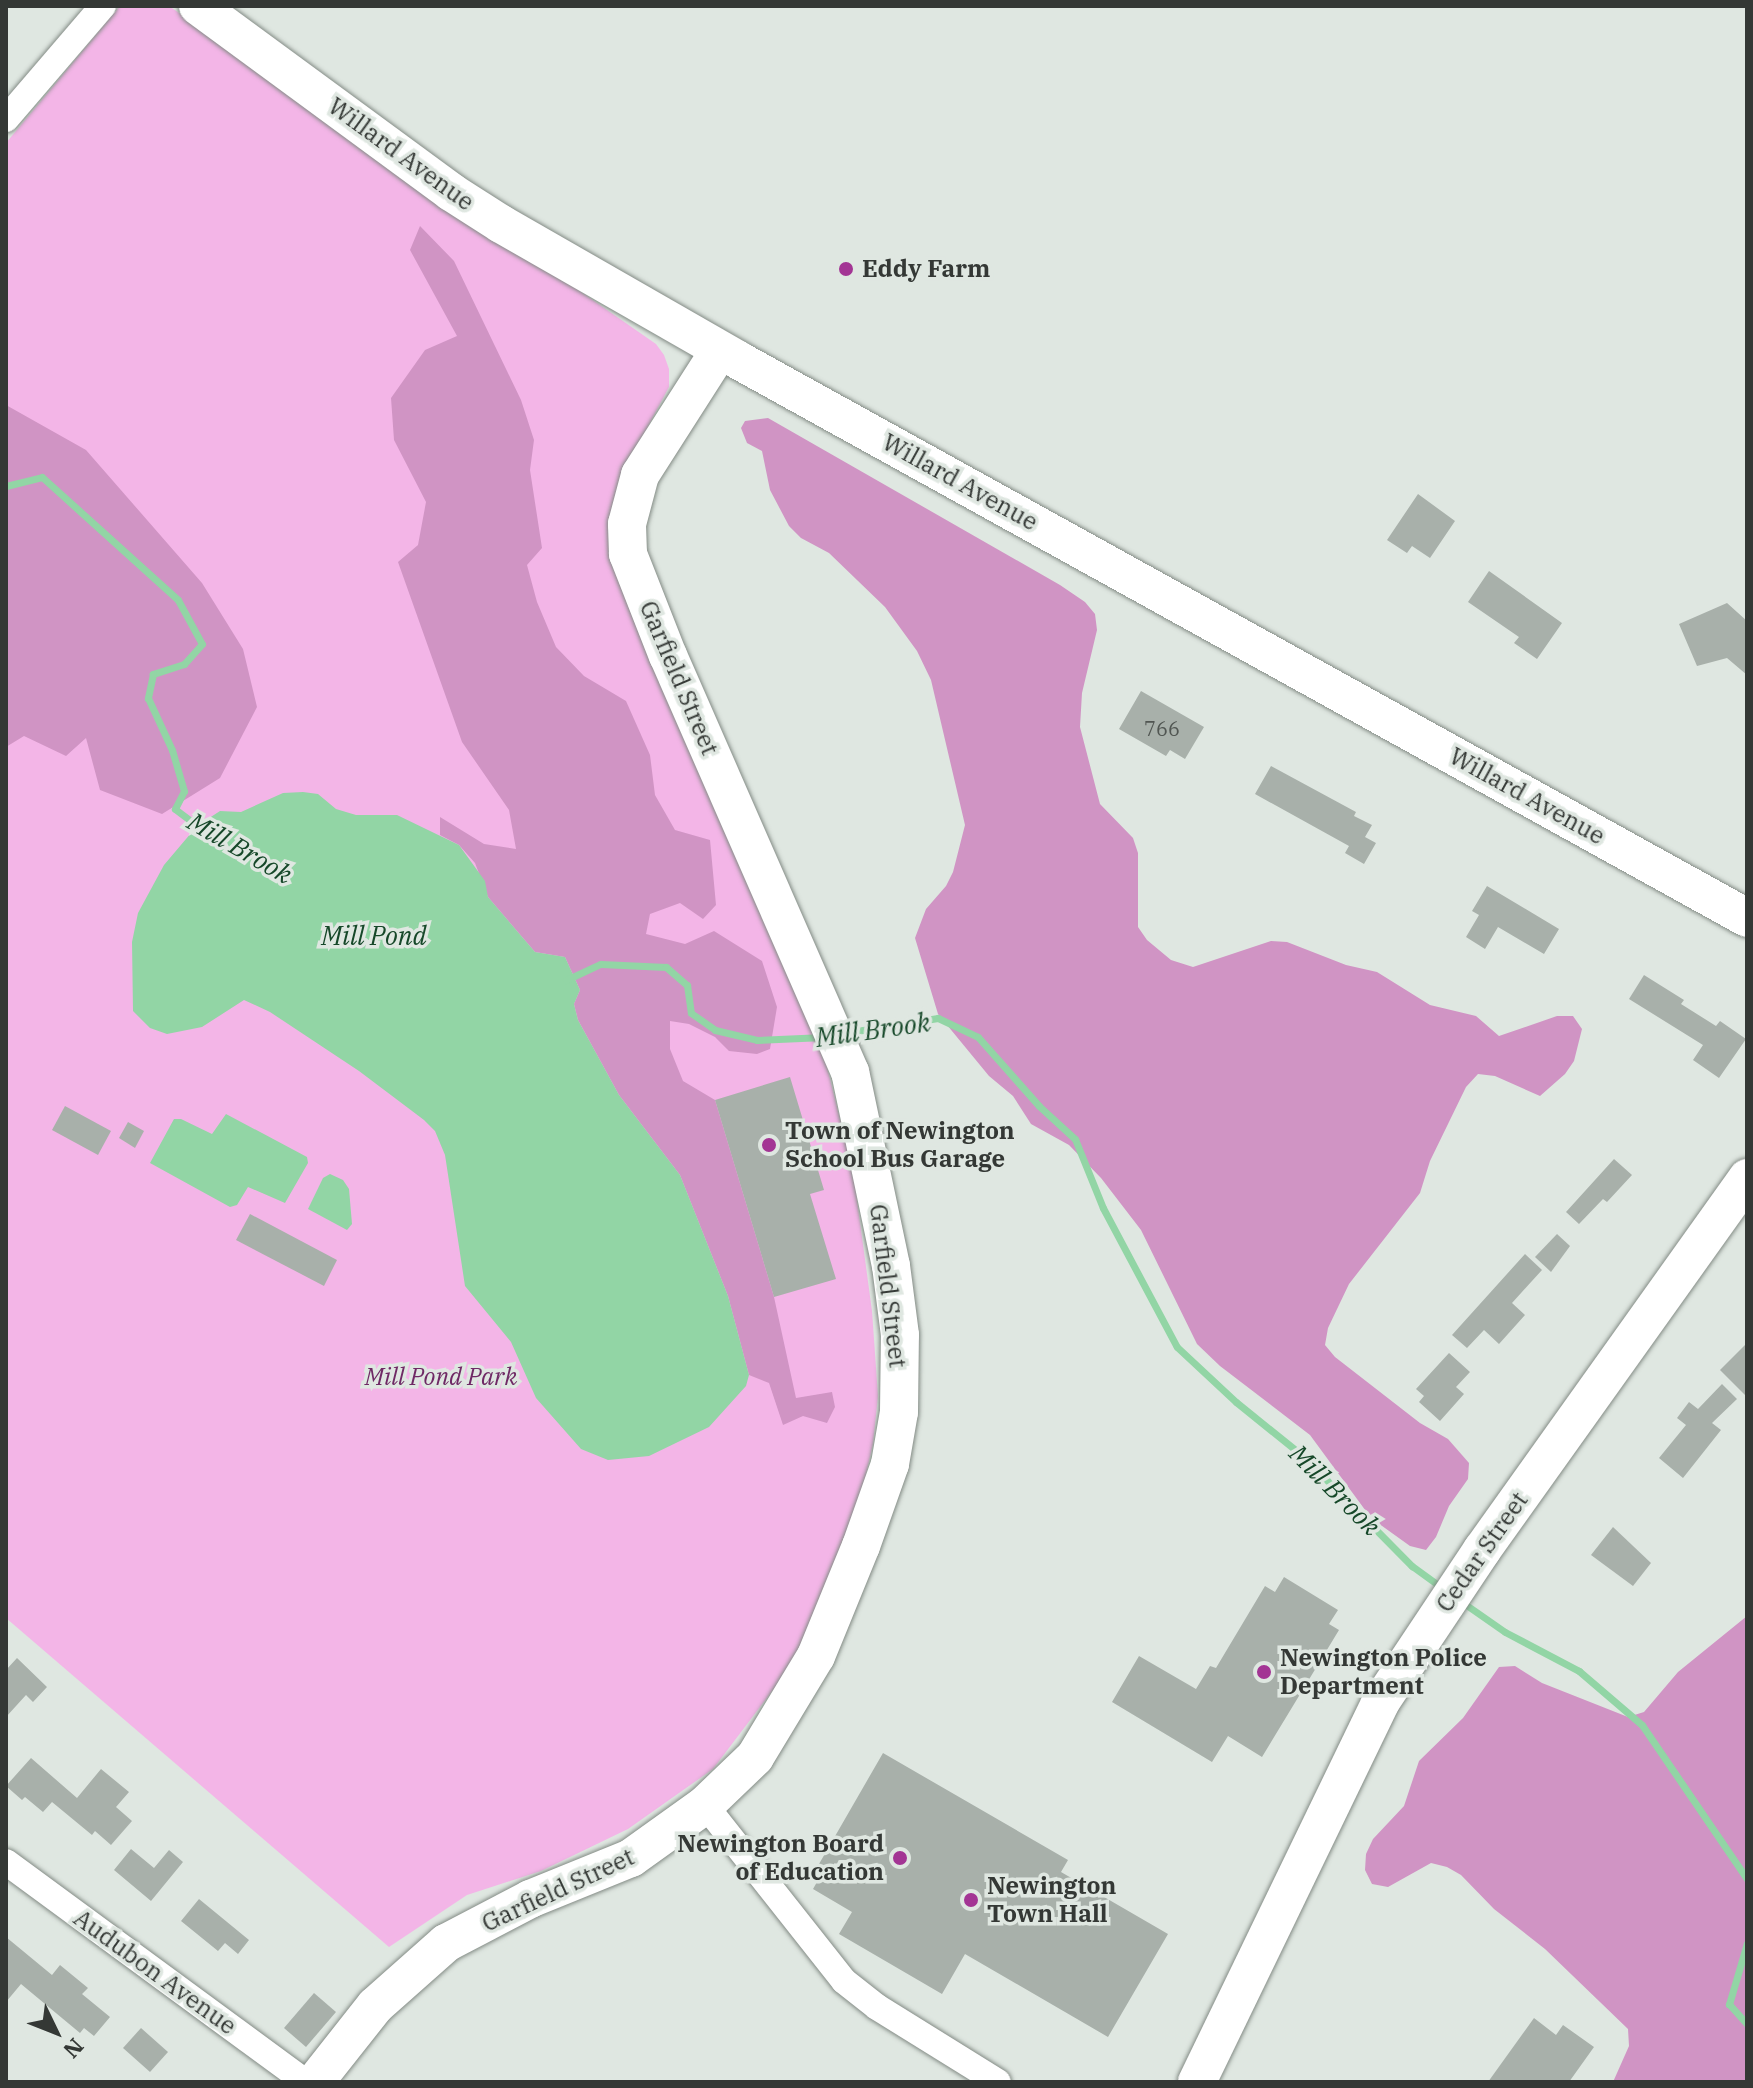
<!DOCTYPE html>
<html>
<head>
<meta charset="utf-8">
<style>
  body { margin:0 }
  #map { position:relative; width:1753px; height:2088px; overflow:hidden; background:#dfe7e1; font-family:"IBM Plex Serif",serif }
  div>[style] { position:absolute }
  .green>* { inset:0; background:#f3b5e7 }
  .forest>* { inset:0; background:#d094c4 }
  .water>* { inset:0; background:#92d5a5 }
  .stream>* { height:7px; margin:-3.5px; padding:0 3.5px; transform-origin:3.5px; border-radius:3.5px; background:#92d5a5 }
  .building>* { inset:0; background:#a8b0aa }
  .roads { filter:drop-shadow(0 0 2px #838b85) drop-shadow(0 0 2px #838b85) }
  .street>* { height:26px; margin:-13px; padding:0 13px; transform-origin:13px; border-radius:13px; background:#fff }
  .secondary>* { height:38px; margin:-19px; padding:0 19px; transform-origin:19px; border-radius:19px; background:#fff }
  .dots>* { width:22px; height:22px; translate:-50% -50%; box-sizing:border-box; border:4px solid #dfe7e1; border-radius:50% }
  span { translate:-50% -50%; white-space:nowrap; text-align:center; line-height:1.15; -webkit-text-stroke:7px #dfe7e1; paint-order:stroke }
  .number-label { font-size:20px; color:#515652 }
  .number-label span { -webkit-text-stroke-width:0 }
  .street-label { font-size:24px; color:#343835 }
  .poi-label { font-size:24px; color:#343835; font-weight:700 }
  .left { translate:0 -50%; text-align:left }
  .right { translate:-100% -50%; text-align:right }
  .park-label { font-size:24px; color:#6f2965; font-style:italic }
  .water-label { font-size:26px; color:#164829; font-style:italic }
  .frame { position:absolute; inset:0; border:8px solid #343835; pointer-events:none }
  .north { position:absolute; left:16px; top:1992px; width:80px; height:80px; -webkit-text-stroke:6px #dfe7e1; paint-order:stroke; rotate:133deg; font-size:22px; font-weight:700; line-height:32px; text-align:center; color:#343835 }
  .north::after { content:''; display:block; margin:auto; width:28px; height:36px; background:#343835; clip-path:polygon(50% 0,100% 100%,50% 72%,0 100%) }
</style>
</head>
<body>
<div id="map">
  <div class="green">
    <div style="clip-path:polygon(120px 6px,169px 6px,656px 344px,664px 355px,669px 369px,669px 387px,621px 477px,822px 1047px,853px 1171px,872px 1311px,878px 1396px,873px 1444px,860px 1500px,804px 1649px,713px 1769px,628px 1829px,541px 1871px,467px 1895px,389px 1947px,6px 1618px,6px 143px)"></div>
  </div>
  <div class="forest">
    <div style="clip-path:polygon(420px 226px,454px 261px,521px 400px,534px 440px,530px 470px,542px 548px,527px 565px,537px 602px,556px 647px,584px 676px,626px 701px,650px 755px,655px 795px,675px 830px,710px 840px,716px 905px,703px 919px,680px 903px,650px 914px,646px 934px,685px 944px,714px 931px,762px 961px,777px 1007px,770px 1049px,757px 1054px,729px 1051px,715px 1037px,689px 1024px,670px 1021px,670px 1049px,683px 1081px,715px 1100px,774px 1297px,796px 1398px,832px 1392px,835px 1407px,827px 1423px,803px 1416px,783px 1425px,769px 1383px,749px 1375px,728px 1296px,680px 1175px,619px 1095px,578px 1020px,574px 1004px,580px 990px,565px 957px,535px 952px,488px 897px,475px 863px,459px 845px,440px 835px,440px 817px,484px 844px,516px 849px,509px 810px,462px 742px,398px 562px,418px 545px,426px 502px,394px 440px,391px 398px,425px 350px,457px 336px,410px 250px)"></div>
    <div style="clip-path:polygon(6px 405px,86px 450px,202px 583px,243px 649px,257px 707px,220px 778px,162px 814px,100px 790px,86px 738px,66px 756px,24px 736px,6px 747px)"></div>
    <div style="clip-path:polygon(768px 418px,1060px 585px,1085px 602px,1095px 614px,1097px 630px,1082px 693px,1080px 727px,1100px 804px,1133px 838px,1138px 853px,1138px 927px,1147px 940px,1171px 960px,1193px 967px,1271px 941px,1287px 942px,1346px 965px,1377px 972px,1430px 1005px,1476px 1016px,1499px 1036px,1557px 1016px,1573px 1016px,1582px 1029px,1574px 1061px,1565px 1074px,1540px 1096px,1495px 1076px,1478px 1074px,1466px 1087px,1430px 1161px,1420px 1193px,1349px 1284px,1328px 1328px,1325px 1345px,1335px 1357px,1420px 1423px,1448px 1439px,1469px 1463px,1468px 1479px,1449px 1506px,1436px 1537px,1426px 1550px,1410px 1546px,1371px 1518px,1310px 1435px,1220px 1366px,1197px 1344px,1141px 1230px,1101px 1178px,1069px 1145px,1031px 1124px,1013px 1096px,989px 1076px,938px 1014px,915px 938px,926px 909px,946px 886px,953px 872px,965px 825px,931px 680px,917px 651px,885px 607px,829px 553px,801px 538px,789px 526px,770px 490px,762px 451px,747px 443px,741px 428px,745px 421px)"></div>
    <div style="clip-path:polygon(1747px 1616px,1747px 2082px,1613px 2082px,1629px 2046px,1628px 2029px,1545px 1949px,1494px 1909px,1461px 1875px,1447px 1867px,1431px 1863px,1388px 1887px,1372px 1884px,1365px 1870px,1366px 1854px,1373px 1839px,1404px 1806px,1419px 1761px,1463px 1718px,1499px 1667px,1515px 1666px,1542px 1683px,1628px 1717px,1644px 1712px,1678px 1672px)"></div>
  </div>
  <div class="water">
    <div style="clip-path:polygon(303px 792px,318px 794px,336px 809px,356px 815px,397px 815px,459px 845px,485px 881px,488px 897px,535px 952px,565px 957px,580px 990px,574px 1004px,578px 1020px,619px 1095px,680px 1175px,728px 1296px,749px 1375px,746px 1386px,709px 1427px,649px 1456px,608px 1460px,581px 1449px,536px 1398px,511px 1342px,465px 1286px,445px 1155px,435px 1131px,424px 1120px,359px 1071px,270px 1012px,244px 1000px,202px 1027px,167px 1034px,150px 1028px,133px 1011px,132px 942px,138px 913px,164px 865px,197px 826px,220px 811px,241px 812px,283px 793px)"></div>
    <div style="clip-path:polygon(226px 1114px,307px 1157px,308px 1163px,285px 1203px,248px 1187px,237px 1205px,230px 1207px,150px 1163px,174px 1119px,181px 1119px,212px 1134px)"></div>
    <div style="clip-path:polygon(330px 1174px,343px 1180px,349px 1189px,352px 1224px,347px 1230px,308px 1209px,323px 1178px)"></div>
  </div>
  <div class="stream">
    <div style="left:6px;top:486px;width:37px;rotate:-14deg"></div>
    <div style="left:42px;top:477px;width:183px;rotate:42.1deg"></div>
    <div style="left:178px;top:600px;width:50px;rotate:61.4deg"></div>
    <div style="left:202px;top:644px;width:27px;rotate:132deg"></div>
    <div style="left:184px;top:664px;width:33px;rotate:162deg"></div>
    <div style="left:153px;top:674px;width:25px;rotate:102deg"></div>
    <div style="left:148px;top:698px;width:57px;rotate:65.2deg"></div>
    <div style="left:172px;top:750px;width:43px;rotate:73.7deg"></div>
    <div style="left:184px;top:791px;width:20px;rotate:117deg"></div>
    <div style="left:175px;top:809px;width:34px;rotate:37deg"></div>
    <div style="left:566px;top:980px;width:38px;rotate:-25deg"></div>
    <div style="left:601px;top:964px;width:65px;rotate:2.6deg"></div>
    <div style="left:666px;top:967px;width:28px;rotate:41deg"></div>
    <div style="left:687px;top:985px;width:28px;rotate:82deg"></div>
    <div style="left:691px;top:1013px;width:29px;rotate:35deg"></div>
    <div style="left:715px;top:1030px;width:43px;rotate:13.4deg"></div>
    <div style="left:757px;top:1040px;width:67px;rotate:-2.6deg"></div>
    <div style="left:844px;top:1033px;width:95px;rotate:-9.1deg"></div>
    <div style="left:938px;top:1018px;width:44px;rotate:25.4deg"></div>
    <div style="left:978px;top:1037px;width:92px;rotate:48.5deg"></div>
    <div style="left:1039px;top:1106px;width:49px;rotate:42.5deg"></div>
    <div style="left:1075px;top:1139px;width:74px;rotate:67.9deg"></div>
    <div style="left:1103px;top:1208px;width:157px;rotate:62deg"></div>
    <div style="left:1177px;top:1347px;width:81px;rotate:43deg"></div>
    <div style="left:1236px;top:1402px;width:86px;rotate:38.9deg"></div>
    <div style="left:1303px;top:1456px;width:155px;rotate:45.3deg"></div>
    <div style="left:1412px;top:1566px;width:37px;rotate:36deg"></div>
    <div style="left:1462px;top:1602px;width:52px;rotate:34.9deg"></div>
    <div style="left:1505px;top:1632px;width:84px;rotate:27.8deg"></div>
    <div style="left:1579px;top:1671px;width:83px;rotate:40.6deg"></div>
    <div style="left:1642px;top:1725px;width:186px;rotate:55.7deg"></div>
    <div style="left:1747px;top:1943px;width:64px;rotate:106.4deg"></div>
    <div style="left:1729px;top:2004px;width:27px;rotate:48deg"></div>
  </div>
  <div class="building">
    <div style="clip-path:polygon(1418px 494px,1455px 521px,1430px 558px,1412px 546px,1407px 553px,1387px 540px)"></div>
    <div style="clip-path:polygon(1489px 571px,1562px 623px,1537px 659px,1514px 643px,1519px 637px,1468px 602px)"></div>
    <div style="clip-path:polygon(1727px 603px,1747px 621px,1747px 675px,1727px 658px,1697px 666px,1679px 624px)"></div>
    <div style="clip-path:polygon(1141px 691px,1204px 727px,1185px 759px,1170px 750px,1166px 756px,1119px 729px)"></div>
    <div style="clip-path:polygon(1271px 766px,1356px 812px,1354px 816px,1372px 825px,1365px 837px,1376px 843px,1364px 864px,1345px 853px,1349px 846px,1255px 794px)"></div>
    <div style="clip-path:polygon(1487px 886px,1559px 929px,1544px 954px,1498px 927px,1485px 949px,1466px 937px,1479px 915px,1472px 911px)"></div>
    <div style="clip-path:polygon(1644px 975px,1684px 1000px,1681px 1004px,1716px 1026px,1720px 1021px,1746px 1039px,1719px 1078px,1693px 1060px,1703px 1045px,1629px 999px)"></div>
    <div style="clip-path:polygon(790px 1077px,824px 1190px,810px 1194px,836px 1279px,774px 1297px,715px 1100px)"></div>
    <div style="clip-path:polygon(65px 1106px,111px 1131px,98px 1155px,52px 1130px)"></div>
    <div style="clip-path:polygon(128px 1122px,144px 1131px,135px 1148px,119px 1138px)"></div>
    <div style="clip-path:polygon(1614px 1159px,1632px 1175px,1607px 1202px,1603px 1199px,1579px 1224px,1566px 1212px)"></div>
    <div style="clip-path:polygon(250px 1214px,337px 1260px,324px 1286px,236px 1240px)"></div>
    <div style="clip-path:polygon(1557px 1234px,1570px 1246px,1551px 1272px,1535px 1257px)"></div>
    <div style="clip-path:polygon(1525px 1254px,1542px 1270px,1512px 1303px,1525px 1315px,1499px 1344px,1484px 1330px,1467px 1348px,1452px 1335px)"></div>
    <div style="clip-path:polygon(1747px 1343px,1747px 1397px,1720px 1370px)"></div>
    <div style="clip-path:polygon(1449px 1353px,1470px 1372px,1456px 1387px,1464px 1394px,1440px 1421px,1419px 1402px,1424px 1396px,1416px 1389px)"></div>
    <div style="clip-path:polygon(1722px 1384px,1737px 1399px,1712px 1423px,1721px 1430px,1683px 1478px,1659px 1458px,1686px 1425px,1677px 1418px,1689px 1402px,1698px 1409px)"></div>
    <div style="clip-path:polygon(1613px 1527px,1651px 1563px,1633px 1586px,1591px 1555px)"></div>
    <div style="clip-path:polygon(1284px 1577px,1338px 1610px,1329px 1624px,1339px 1630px,1262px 1757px,1228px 1736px,1212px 1762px,1112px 1702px,1139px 1656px,1196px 1689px,1210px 1666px,1216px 1668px,1265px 1586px,1275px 1592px)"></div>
    <div style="clip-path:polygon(17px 1658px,47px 1687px,33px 1702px,26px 1695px,6px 1717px,6px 1670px)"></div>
    <div style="clip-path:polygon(883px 1753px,1068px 1860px,1061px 1872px,1168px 1934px,1108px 2037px,965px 1954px,942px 1994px,839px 1934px,852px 1912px,813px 1889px,825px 1868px,819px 1864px)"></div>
    <div style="clip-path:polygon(31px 1758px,77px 1798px,101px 1769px,129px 1792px,116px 1807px,132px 1821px,111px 1845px,95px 1831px,92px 1835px,52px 1802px,43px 1812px,25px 1797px,22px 1800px,6px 1786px)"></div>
    <div style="clip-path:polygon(131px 1849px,154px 1868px,169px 1850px,183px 1862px,151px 1901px,114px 1870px)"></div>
    <div style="clip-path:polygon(199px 1899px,249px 1940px,238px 1954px,225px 1943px,218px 1951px,181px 1921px)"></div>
    <div style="clip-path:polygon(6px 1937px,52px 1975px,60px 1965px,88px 1988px,82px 1994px,110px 2017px,94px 2036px,84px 2028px,80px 2033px,21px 1984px,6px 2002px)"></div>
    <div style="clip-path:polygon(314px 1993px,336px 2012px,306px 2047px,284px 2028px)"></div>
    <div style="clip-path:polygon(1534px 2018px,1556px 2035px,1563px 2025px,1594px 2047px,1569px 2082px,1488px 2082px)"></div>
    <div style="clip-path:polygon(141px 2028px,168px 2052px,150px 2072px,123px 2048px)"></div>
  </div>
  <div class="roads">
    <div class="street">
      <div style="left:6px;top:119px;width:149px;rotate:-49.4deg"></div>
      <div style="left:705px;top:1805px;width:224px;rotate:51.7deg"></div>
      <div style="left:844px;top:1981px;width:42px;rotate:38.2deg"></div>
      <div style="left:877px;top:2007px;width:142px;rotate:31.8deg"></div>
      <div style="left:6px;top:1862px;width:371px;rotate:36.3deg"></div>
    </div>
    <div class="secondary">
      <div style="left:198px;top:6px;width:314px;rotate:36.3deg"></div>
      <div style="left:451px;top:192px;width:59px;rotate:32.6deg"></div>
      <div style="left:501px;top:224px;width:273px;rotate:29.8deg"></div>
      <div style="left:738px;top:360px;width:1153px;rotate:28.94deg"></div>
      <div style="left:315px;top:2082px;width:97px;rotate:-51.7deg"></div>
      <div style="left:375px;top:2006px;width:95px;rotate:-41.6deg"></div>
      <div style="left:446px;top:1943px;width:95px;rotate:-27.6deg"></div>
      <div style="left:530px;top:1899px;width:109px;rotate:-22.1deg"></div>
      <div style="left:631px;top:1858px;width:91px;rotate:-35.6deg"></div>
      <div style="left:705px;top:1805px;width:69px;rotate:-43.8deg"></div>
      <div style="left:755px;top:1757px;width:118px;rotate:-58.9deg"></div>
      <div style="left:816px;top:1656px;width:119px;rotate:-67.8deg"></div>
      <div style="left:861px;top:1546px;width:87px;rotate:-70.5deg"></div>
      <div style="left:890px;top:1464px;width:53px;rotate:-80.2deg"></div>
      <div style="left:899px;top:1412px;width:77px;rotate:-89.3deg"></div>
      <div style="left:900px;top:1335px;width:70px;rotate:-97.4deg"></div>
      <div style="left:891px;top:1266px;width:198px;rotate:-101.9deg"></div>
      <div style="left:850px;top:1072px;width:454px;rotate:-113.6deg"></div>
      <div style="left:668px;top:656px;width:110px;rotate:-111.4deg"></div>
      <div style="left:628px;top:554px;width:30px;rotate:-92deg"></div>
      <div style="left:627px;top:524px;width:51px;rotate:-75.1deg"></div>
      <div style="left:640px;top:475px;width:148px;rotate:-57.4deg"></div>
      <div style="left:1197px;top:2082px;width:421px;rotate:-64.2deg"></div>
      <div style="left:1380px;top:1703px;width:184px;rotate:-56.3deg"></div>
      <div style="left:1482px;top:1550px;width:457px;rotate:-54.5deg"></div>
    </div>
  </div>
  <div class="dots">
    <div style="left:846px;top:269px;background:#a33594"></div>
    <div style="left:769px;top:1145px;background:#a33594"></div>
    <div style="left:1264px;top:1672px;background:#a33594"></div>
    <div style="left:900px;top:1858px;background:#a33594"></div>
    <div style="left:971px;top:1900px;background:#a33594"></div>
  </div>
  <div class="number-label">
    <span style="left:1162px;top:728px">766</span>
  </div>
  <div class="street-label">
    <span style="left:401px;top:154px;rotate:36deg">Willard Avenue</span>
    <span style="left:960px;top:482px;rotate:29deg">Willard Avenue</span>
    <span style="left:679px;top:678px;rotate:67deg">Garfield Street</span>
    <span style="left:1527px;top:796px;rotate:29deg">Willard Avenue</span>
    <span style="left:888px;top:1286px;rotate:83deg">Garfield Street</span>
    <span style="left:1482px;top:1552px;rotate:-55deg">Cedar Street</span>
    <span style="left:558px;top:1890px;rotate:-25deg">Garfield Street</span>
    <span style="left:155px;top:1972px;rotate:36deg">Audubon Avenue</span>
  </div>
  <div class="poi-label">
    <span class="left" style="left:862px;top:269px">Eddy Farm</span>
    <span class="left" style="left:785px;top:1145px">Town of Newington<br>School Bus Garage</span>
    <span class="left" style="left:1280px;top:1672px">Newington Police<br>Department</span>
    <span class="right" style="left:884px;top:1858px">Newington Board<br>of Education</span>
    <span class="left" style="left:987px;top:1900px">Newington<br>Town Hall</span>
  </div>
  <div class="park-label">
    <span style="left:441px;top:1377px">Mill Pond Park</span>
  </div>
  <div class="water-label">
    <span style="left:240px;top:848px;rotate:30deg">Mill Brook</span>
    <span style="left:374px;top:936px">Mill Pond</span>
    <span style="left:873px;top:1030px;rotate:-8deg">Mill Brook</span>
    <span style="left:1335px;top:1490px;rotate:45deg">Mill Brook</span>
  </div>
  <div class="frame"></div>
  <div class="north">N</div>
</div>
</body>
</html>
